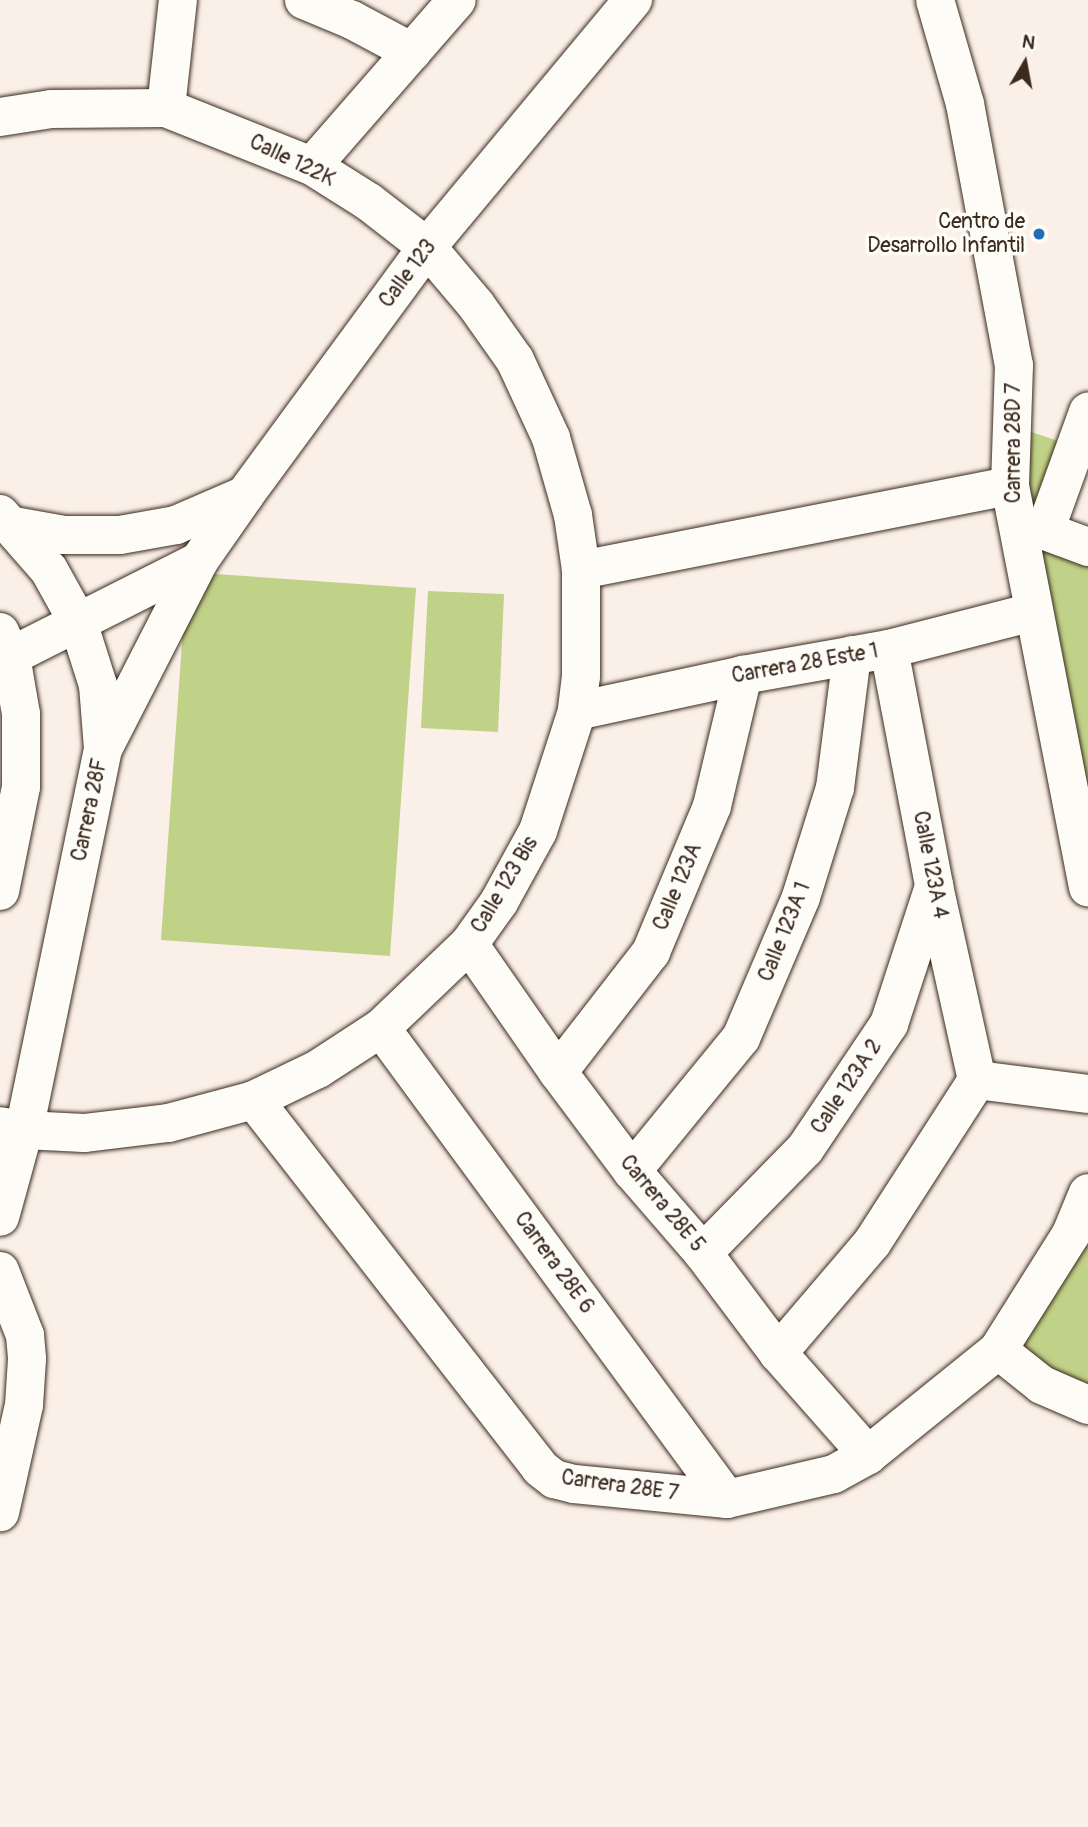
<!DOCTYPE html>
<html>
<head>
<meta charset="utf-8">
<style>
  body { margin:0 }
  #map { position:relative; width:1088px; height:1827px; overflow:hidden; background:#fbf0e7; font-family:Pangolin,sans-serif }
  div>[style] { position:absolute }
  .green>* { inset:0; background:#c0d287 }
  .roads { filter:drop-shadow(0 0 2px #3b2a1e) drop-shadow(0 0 2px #3b2a1e) }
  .minor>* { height:38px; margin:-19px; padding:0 19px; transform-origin:19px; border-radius:19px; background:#fdfcf7 }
  .tertiary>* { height:38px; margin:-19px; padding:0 19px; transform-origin:19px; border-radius:19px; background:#fdfcf7 }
  .dots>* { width:19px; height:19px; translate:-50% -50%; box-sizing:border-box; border:4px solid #fdfcf7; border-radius:50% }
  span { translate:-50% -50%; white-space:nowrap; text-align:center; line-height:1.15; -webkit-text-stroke:7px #fdfcf7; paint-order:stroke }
  .street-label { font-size:21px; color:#3b2a1e }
  .poi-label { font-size:21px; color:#3b2a1e }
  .right { translate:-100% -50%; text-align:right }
  .north { position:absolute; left:990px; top:28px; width:70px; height:70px; -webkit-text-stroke:5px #fdfcf7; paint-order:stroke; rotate:10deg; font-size:19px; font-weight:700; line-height:28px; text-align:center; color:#3b2a1e }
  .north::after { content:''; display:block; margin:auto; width:24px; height:32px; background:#3b2a1e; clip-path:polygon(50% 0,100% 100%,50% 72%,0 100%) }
</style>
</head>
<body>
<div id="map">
  <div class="green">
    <div style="clip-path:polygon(1014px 426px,1076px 447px,1045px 531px,1088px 547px,1088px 887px)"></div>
    <div style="clip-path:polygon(187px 572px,416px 588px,390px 956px,161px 940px)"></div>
    <div style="clip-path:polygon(428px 591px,504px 594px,498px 732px,421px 728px)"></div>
    <div style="clip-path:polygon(1088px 1193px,1088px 1405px,998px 1350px)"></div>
  </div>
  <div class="roads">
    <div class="minor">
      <div style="left:304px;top:0;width:52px;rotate:22.6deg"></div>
      <div style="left:352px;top:20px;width:68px;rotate:28.1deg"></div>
      <div style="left:935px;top:0;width:108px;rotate:73.9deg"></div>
      <div style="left:965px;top:104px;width:266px;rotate:79.4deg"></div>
      <div style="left:1014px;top:365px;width:121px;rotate:91.9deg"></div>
      <div style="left:1010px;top:486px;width:409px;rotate:79deg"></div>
      <div style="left:166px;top:108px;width:109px;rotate:-83.7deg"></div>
      <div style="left:0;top:117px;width:52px;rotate:-8.9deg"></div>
      <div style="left:51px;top:109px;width:115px;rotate:-0.5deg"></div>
      <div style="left:166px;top:108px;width:157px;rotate:21.7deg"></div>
      <div style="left:312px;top:166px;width:67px;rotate:32.3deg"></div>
      <div style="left:369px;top:202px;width:73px;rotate:37.8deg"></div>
      <div style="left:427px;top:247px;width:76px;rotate:49.8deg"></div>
      <div style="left:476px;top:305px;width:67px;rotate:54.7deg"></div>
      <div style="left:515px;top:360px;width:86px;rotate:65.2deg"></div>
      <div style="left:551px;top:438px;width:80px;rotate:74.1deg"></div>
      <div style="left:573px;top:515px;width:56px;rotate:81.7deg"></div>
      <div style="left:581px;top:570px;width:106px;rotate:90deg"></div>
      <div style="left:581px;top:676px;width:35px;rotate:97deg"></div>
      <div style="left:577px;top:711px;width:126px;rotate:108deg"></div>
      <div style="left:538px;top:831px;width:81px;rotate:118.8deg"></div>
      <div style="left:499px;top:902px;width:52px;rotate:125.5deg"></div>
      <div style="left:469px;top:944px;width:122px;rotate:136.3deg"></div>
      <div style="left:381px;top:1028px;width:75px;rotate:146.9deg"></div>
      <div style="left:318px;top:1069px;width:71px;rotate:154.2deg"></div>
      <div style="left:254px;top:1100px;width:89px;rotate:165deg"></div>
      <div style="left:168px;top:1123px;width:85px;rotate:173.2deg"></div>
      <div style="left:84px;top:1133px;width:60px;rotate:-177.1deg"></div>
      <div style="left:24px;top:1130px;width:90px;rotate:105.4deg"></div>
      <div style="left:312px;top:166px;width:220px;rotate:-48.9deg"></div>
      <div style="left:1020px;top:526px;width:25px;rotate:11deg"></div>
      <div style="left:1045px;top:531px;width:46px;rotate:20.4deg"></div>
      <div style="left:1045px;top:531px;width:127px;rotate:-70.1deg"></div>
      <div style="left:581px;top:570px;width:437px;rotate:-11.1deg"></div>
      <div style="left:889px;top:649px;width:241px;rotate:79.2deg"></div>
      <div style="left:934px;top:886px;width:199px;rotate:77.5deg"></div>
      <div style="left:577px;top:711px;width:170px;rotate:-12.2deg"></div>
      <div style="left:743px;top:675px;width:148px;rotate:-10.1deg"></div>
      <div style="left:889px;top:649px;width:149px;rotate:-14.4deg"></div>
      <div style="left:469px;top:944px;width:156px;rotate:55.2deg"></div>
      <div style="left:558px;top:1072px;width:124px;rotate:53.2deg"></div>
      <div style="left:632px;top:1171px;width:108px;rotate:49.1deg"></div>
      <div style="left:703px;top:1253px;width:125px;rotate:53.1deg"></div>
      <div style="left:778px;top:1353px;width:136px;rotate:48.6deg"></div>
      <div style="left:381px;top:1028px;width:584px;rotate:53.7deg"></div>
      <div style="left:558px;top:1072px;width:152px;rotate:-52.2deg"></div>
      <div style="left:651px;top:952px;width:158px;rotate:-67.3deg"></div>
      <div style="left:712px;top:806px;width:135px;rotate:-76.7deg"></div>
      <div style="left:977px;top:1080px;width:112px;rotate:7.2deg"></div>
      <div style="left:254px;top:1100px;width:466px;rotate:52.1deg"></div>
      <div style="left:540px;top:1468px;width:18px;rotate:38deg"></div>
      <div style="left:554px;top:1479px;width:21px;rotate:14deg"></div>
      <div style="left:574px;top:1484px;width:154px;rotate:5.6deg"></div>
      <div style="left:727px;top:1499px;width:110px;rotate:-13.2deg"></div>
      <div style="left:834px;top:1474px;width:39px;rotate:-29deg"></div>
      <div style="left:868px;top:1455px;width:167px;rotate:-38.9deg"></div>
      <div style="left:998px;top:1350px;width:137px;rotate:-57.8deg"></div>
      <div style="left:1071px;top:1234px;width:44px;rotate:-67.5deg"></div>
      <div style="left:632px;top:1171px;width:172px;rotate:-50.7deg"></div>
      <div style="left:741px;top:1038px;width:153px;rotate:-66.9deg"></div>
      <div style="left:801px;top:897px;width:114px;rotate:-72.7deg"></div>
      <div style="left:835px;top:788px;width:134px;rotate:-82.7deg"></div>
      <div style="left:703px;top:1253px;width:146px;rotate:-45.6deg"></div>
      <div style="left:805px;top:1149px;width:151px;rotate:-56.1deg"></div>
      <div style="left:889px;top:1024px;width:145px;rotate:-71.9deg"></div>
      <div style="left:0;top:1271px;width:69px;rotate:68.7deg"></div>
      <div style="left:25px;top:1335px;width:24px;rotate:85deg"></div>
      <div style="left:27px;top:1359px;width:46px;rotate:93.7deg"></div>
      <div style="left:24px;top:1405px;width:110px;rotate:102.6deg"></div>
      <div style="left:998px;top:1350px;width:56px;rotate:38.5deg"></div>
      <div style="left:1042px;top:1385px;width:50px;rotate:23.5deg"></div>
      <div style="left:778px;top:1353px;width:145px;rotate:-49.5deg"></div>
      <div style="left:872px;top:1243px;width:194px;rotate:-57.2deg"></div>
    </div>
    <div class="tertiary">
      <div style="left:0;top:514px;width:74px;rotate:48.8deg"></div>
      <div style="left:49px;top:570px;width:60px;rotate:60.9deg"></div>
      <div style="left:78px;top:622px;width:66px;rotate:72.4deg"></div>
      <div style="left:98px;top:685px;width:64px;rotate:85.5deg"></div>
      <div style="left:103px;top:749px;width:389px;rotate:101.7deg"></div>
      <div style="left:24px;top:1130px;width:24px;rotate:-171deg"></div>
      <div style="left:8px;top:525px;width:57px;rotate:10.1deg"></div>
      <div style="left:64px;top:535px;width:56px"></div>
      <div style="left:120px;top:535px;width:57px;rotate:-10.1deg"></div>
      <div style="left:176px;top:525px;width:75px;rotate:-23.5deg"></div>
      <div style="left:0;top:632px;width:26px;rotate:65deg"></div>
      <div style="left:11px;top:656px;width:59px;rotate:80.2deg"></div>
      <div style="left:21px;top:714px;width:73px;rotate:90deg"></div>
      <div style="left:21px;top:787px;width:106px;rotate:101.4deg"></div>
      <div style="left:11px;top:656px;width:211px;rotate:-26.8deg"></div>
      <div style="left:103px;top:749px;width:211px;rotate:-62.9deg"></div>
      <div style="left:199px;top:561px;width:80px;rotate:-55.1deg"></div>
      <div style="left:245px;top:495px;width:308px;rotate:-53.7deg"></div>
      <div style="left:427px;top:247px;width:322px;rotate:-50.2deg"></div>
    </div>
  </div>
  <div class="dots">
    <div style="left:1039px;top:234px;background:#1f6fb2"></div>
  </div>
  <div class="street-label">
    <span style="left:292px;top:161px;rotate:26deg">Calle 122K</span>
    <span style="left:408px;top:274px;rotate:-53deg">Calle 123</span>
    <span style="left:1014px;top:443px;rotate:-90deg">Carrera 28D 7</span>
    <span style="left:805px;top:664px;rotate:-10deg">Carrera 28 Este 1</span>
    <span style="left:90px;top:810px;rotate:-78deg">Carrera 28F</span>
    <span style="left:930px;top:865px;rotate:79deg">Calle 123A 4</span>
    <span style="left:505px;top:885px;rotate:-59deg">Calle 123 Bis</span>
    <span style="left:678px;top:887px;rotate:-67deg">Calle 123A</span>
    <span style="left:785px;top:932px;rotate:-68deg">Calle 123A 1</span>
    <span style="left:847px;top:1087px;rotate:-56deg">Calle 123A 2</span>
    <span style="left:662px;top:1204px;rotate:50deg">Carrera 28E 5</span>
    <span style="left:554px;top:1263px;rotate:54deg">Carrera 28E 6</span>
    <span style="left:620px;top:1486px;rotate:8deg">Carrera 28E 7</span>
  </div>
  <div class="poi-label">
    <span class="right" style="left:1025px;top:234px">Centro de<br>Desarrollo Infantil</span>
  </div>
  <div class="north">N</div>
</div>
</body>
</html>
